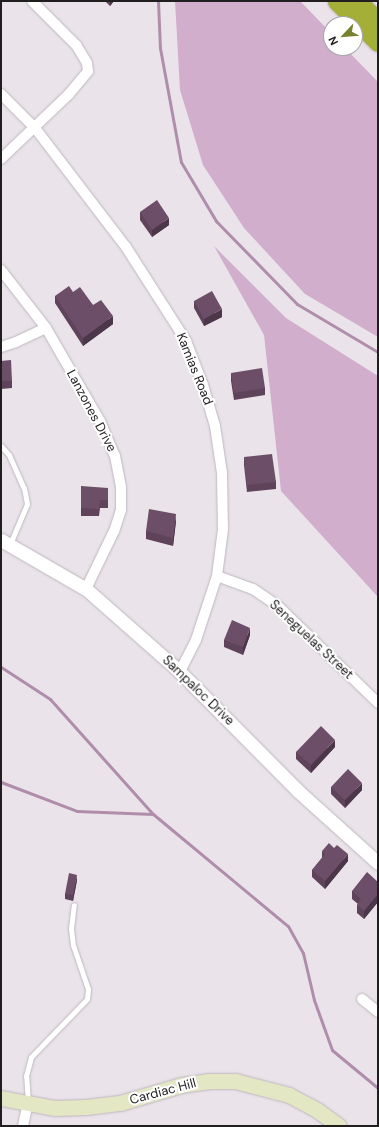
<!DOCTYPE html>
<html>
<head>
<meta charset="utf-8">
<style>
  body { margin:0 }
  #map { position:relative; width:379px; height:1127px; overflow:hidden; background:#ebe3ea; font-family:"DM Sans",sans-serif }
  div>[style] { position:absolute }
  .green>* { inset:0; background:#d1aecb }
  .stream>* { height:3px; margin:-1.5px; padding:0 1.5px; transform-origin:1.5px; border-radius:1.5px; background:#b08eab }
  .roads { filter:drop-shadow(0 0 1px #beb7bd) drop-shadow(0 0 1px #beb7bd) }
  .service>* { height:5px; margin:-2.5px; padding:0 2.5px; transform-origin:2.5px; border-radius:2.5px; background:#fff }
  .minor>* { height:10px; margin:-5px; padding:0 5px; transform-origin:5px; border-radius:5px; background:#fff }
  .tertiary>* { height:13px; margin:-6.5px; padding:0 6.5px; transform-origin:6.5px; border-radius:6.5px; background:#fff }
  .secondary>* { height:15px; margin:-7.5px; padding:0 7.5px; transform-origin:7.5px; border-radius:7.5px; background:#e3e7c3 }
  .motorway>* { height:19px; margin:-9.5px; padding:0 9.5px; transform-origin:9.5px; border-radius:9.5px; background:#a3af37 }
  .wall>* { inset:0; background:#5e435a }
  .shaded-wall>* { inset:0; background:#4c374a }
  .building>* { inset:0; background:#6d4e69 }
  span { translate:-50% -50%; white-space:nowrap; text-align:center; line-height:1.15; -webkit-text-stroke:4px #fff; paint-order:stroke }
  .street-label { font-size:13px; color:#211e20 }
  .frame { position:absolute; inset:0; border:2px solid #211e20; pointer-events:none }
  .north { position:absolute; left:323px; top:16px; width:40px; height:40px; box-sizing:border-box; background:#fff; border:1px solid #a6a5a6; border-radius:50%; rotate:244deg; font-size:11px; font-weight:700; line-height:16px; text-align:center; color:#211e20 }
  .north::after { content:''; display:block; margin:auto; width:14px; height:18px; background:#78812d; clip-path:polygon(50% 0,100% 100%,50% 72%,0 100%) }
</style>
</head>
<body>
<div id="map">
  <div class="green">
    <div style="clip-path:polygon(175px 1px,300px 1px,331px 33px,331px 48px,345px 48px,378px 82px,378px 337px,305px 294px,244px 228px,203px 165px,180px 90px)"></div>
    <div style="clip-path:polygon(214px 246px,286px 318px,378px 376px,378px 597px,281px 491px,264px 335px)"></div>
  </div>
  <div class="stream">
    <div style="left:158px;top:1px;width:47px;rotate:87.6deg"></div>
    <div style="left:160px;top:48px;width:116px;rotate:79.6deg"></div>
    <div style="left:181px;top:162px;width:69px;rotate:59.3deg"></div>
    <div style="left:216px;top:221px;width:116px;rotate:45.7deg"></div>
    <div style="left:297px;top:304px;width:94px;rotate:30.7deg"></div>
    <div style="left:1px;top:667px;width:59px;rotate:33.1deg"></div>
    <div style="left:50px;top:699px;width:154px;rotate:48.2deg"></div>
    <div style="left:153px;top:814px;width:175px;rotate:39.7deg"></div>
    <div style="left:288px;top:926px;width:31px;rotate:61deg"></div>
    <div style="left:303px;top:953px;width:48px;rotate:76.8deg"></div>
    <div style="left:314px;top:1000px;width:53px;rotate:70.2deg"></div>
    <div style="left:332px;top:1050px;width:60px;rotate:39.6deg"></div>
    <div style="left:1px;top:782px;width:81px;rotate:20.9deg"></div>
    <div style="left:77px;top:811px;width:76px;rotate:2.3deg"></div>
  </div>
  <div class="roads">
    <div class="service">
      <div style="left:1px;top:446px;width:12px;rotate:48deg"></div>
      <div style="left:9px;top:455px;width:36px;rotate:66deg"></div>
      <div style="left:24px;top:488px;width:16px;rotate:79deg"></div>
      <div style="left:27px;top:504px;width:43px;rotate:113deg"></div>
      <div style="left:28px;top:1102px;width:26px;rotate:-94deg"></div>
      <div style="left:26px;top:1076px;width:20px;rotate:-75deg"></div>
      <div style="left:31px;top:1057px;width:81px;rotate:-46deg"></div>
      <div style="left:87px;top:999px;width:10px;rotate:-84deg"></div>
      <div style="left:88px;top:989px;width:46px;rotate:-108.8deg"></div>
      <div style="left:73px;top:945px;width:17px;rotate:-97deg"></div>
      <div style="left:71px;top:928px;width:23px;rotate:-83deg"></div>
    </div>
    <div class="minor">
      <div style="left:1px;top:94px;width:48px;rotate:45deg"></div>
      <div style="left:35px;top:128px;width:150px;rotate:52.6deg"></div>
      <div style="left:126px;top:247px;width:112px;rotate:57.4deg"></div>
      <div style="left:186px;top:341px;width:47px;rotate:68.9deg"></div>
      <div style="left:203px;top:385px;width:43px;rotate:73.7deg"></div>
      <div style="left:215px;top:426px;width:48px;rotate:81.5deg"></div>
      <div style="left:222px;top:473px;width:56px;rotate:89deg"></div>
      <div style="left:223px;top:529px;width:47px;rotate:97.3deg"></div>
      <div style="left:217px;top:576px;width:67px;rotate:108.2deg"></div>
      <div style="left:196px;top:640px;width:36px;rotate:117deg"></div>
      <div style="left:1px;top:159px;width:94px;rotate:-43.7deg"></div>
      <div style="left:69px;top:94px;width:30px;rotate:-50deg"></div>
      <div style="left:88px;top:71px;width:8px;rotate:-97deg"></div>
      <div style="left:87px;top:63px;width:21px;rotate:-121deg"></div>
      <div style="left:76px;top:45px;width:62px;rotate:-135deg"></div>
      <div style="left:1px;top:270px;width:73px;rotate:52.2deg"></div>
      <div style="left:46px;top:328px;width:108px;rotate:59.9deg"></div>
      <div style="left:100px;top:421px;width:38px;rotate:67deg"></div>
      <div style="left:115px;top:456px;width:32px;rotate:79deg"></div>
      <div style="left:121px;top:487px;width:23px;rotate:90deg"></div>
      <div style="left:121px;top:510px;width:22px;rotate:108deg"></div>
      <div style="left:114px;top:531px;width:64px;rotate:115.8deg"></div>
      <div style="left:1px;top:347px;width:16px;rotate:-18deg"></div>
      <div style="left:16px;top:342px;width:33px;rotate:-25deg"></div>
      <div style="left:217px;top:576px;width:38px;rotate:20deg"></div>
      <div style="left:253px;top:589px;width:30px;rotate:34deg"></div>
      <div style="left:278px;top:606px;width:139px;rotate:44.1deg"></div>
      <div style="left:362px;top:999px;width:21px;rotate:39deg"></div>
      <div style="left:23px;top:1126px;width:24px;rotate:-78deg"></div>
    </div>
    <div class="tertiary">
      <div style="left:1px;top:540px;width:98px;rotate:30deg"></div>
      <div style="left:86px;top:589px;width:125px;rotate:41.4deg"></div>
      <div style="left:180px;top:672px;width:168px;rotate:45.2deg"></div>
      <div style="left:298px;top:791px;width:108px;rotate:42deg"></div>
    </div>
    <div class="secondary">
      <div style="left:1px;top:1098px;width:55px;rotate:10.5deg"></div>
      <div style="left:55px;top:1108px;width:31px;rotate:-2deg"></div>
      <div style="left:86px;top:1107px;width:34px;rotate:-7deg"></div>
      <div style="left:120px;top:1103px;width:64px;rotate:-16.4deg"></div>
      <div style="left:181px;top:1085px;width:27px;rotate:-8deg"></div>
      <div style="left:208px;top:1081px;width:27px"></div>
      <div style="left:235px;top:1081px;width:56px;rotate:14.5deg"></div>
      <div style="left:289px;top:1095px;width:32px;rotate:28deg"></div>
      <div style="left:317px;top:1110px;width:27px;rotate:36deg"></div>
    </div>
    <div class="motorway">
      <div style="left:337px;top:1px;width:58px;rotate:45deg"></div>
      <div style="left:357px;top:1px;width:30px;rotate:45deg"></div>
    </div>
  </div>
  <div class="wall">
    <div style="clip-path:polygon(105px 1px,114px 1px,110px 6px)"></div>
    <div style="clip-path:polygon(140px 212px,169px 225px,152px 237px,140px 220px)"></div>
    <div style="clip-path:polygon(73px 292px,93px 305px,113px 324px,83px 346px,55px 303px,55px 296px)"></div>
    <div style="clip-path:polygon(194px 301px,222px 317px,204px 326px,194px 308px)"></div>
    <div style="clip-path:polygon(1px 361px,12px 381px,12px 388px,1px 389px)"></div>
    <div style="clip-path:polygon(231px 373px,265px 388px,265px 395px,234px 400px,231px 381px)"></div>
    <div style="clip-path:polygon(244px 457px,276px 482px,276px 489px,247px 492px,244px 465px)"></div>
    <div style="clip-path:polygon(81px 486px,108px 496px,108px 508px,100px 508px,99px 516px,81px 516px)"></div>
    <div style="clip-path:polygon(176px 521px,173px 546px,146px 539px,146px 531px)"></div>
    <div style="clip-path:polygon(250px 635px,243px 655px,224px 647px,224px 640px)"></div>
    <div style="clip-path:polygon(335px 747px,311px 773px,296px 759px,296px 752px)"></div>
    <div style="clip-path:polygon(331px 787px,362px 790px,345px 808px,331px 794px)"></div>
    <div style="clip-path:polygon(322px 851px,348px 861px,325px 889px,312px 877px,312px 870px,322px 858px)"></div>
    <div style="clip-path:polygon(77px 880px,73px 901px,65px 899px,65px 894px)"></div>
    <div style="clip-path:polygon(378px 882px,378px 902px,364px 919px,357px 913px,357px 905px,358px 904px,352px 899px,352px 891px)"></div>
  </div>
  <div class="shaded-wall">
    <div style="clip-path:polygon(110px 1px,114px 1px,110px 6px)"></div>
    <div style="clip-path:polygon(169px 218px,169px 225px,152px 237px,152px 230px)"></div>
    <div style="clip-path:polygon(222px 309px,222px 317px,204px 326px,204px 319px)"></div>
    <div style="clip-path:polygon(113px 316px,113px 324px,83px 346px,83px 338px)"></div>
    <div style="clip-path:polygon(176px 514px,176px 521px,173px 546px,173px 538px)"></div>
    <div style="clip-path:polygon(250px 628px,250px 635px,243px 655px,243px 647px)"></div>
    <div style="clip-path:polygon(335px 740px,335px 747px,311px 773px,311px 765px)"></div>
    <div style="clip-path:polygon(362px 783px,362px 790px,345px 808px,345px 800px)"></div>
    <div style="clip-path:polygon(348px 854px,348px 861px,325px 889px,325px 881px)"></div>
    <div style="clip-path:polygon(77px 875px,77px 880px,73px 901px,73px 895px)"></div>
    <div style="clip-path:polygon(378px 894px,378px 902px,364px 919px,364px 911px)"></div>
  </div>
  <div class="building">
    <div style="clip-path:polygon(157px 200px,169px 218px,152px 230px,140px 212px)"></div>
    <div style="clip-path:polygon(69px 286px,73px 292px,80px 287px,93px 305px,101px 300px,113px 316px,83px 338px,55px 296px)"></div>
    <div style="clip-path:polygon(212px 291px,222px 309px,204px 319px,194px 301px)"></div>
    <div style="clip-path:polygon(11px 360px,12px 381px,1px 381px,1px 361px)"></div>
    <div style="clip-path:polygon(262px 368px,265px 388px,234px 393px,231px 373px)"></div>
    <div style="clip-path:polygon(272px 454px,276px 482px,247px 485px,244px 457px)"></div>
    <div style="clip-path:polygon(81px 486px,108px 488px,108px 500px,100px 500px,99px 509px,81px 508px)"></div>
    <div style="clip-path:polygon(149px 509px,176px 514px,173px 538px,146px 531px)"></div>
    <div style="clip-path:polygon(232px 620px,250px 628px,243px 647px,224px 640px)"></div>
    <div style="clip-path:polygon(321px 726px,335px 740px,311px 765px,296px 752px)"></div>
    <div style="clip-path:polygon(348px 769px,362px 783px,345px 800px,331px 787px)"></div>
    <div style="clip-path:polygon(329px 843px,334px 848px,337px 845px,348px 854px,325px 881px,312px 870px,325px 854px,322px 851px)"></div>
    <div style="clip-path:polygon(367px 872px,378px 882px,378px 894px,364px 911px,357px 905px,361px 899px,352px 891px)"></div>
    <div style="clip-path:polygon(69px 873px,77px 875px,73px 895px,65px 894px)"></div>
  </div>
  <div class="street-label">
    <span style="left:194px;top:369px;rotate:68deg">Kamias Road</span>
    <span style="left:91px;top:411px;rotate:62deg">Lanzones Drive</span>
    <span style="left:311px;top:640px;rotate:43deg">Seneguelas Street</span>
    <span style="left:198px;top:691px;rotate:44deg">Sampaloc Drive</span>
    <span style="left:163px;top:1092px;rotate:-15deg">Cardiac Hill</span>
  </div>
  <div class="frame"></div>
  <div class="north">N</div>
</div>
</body>
</html>
